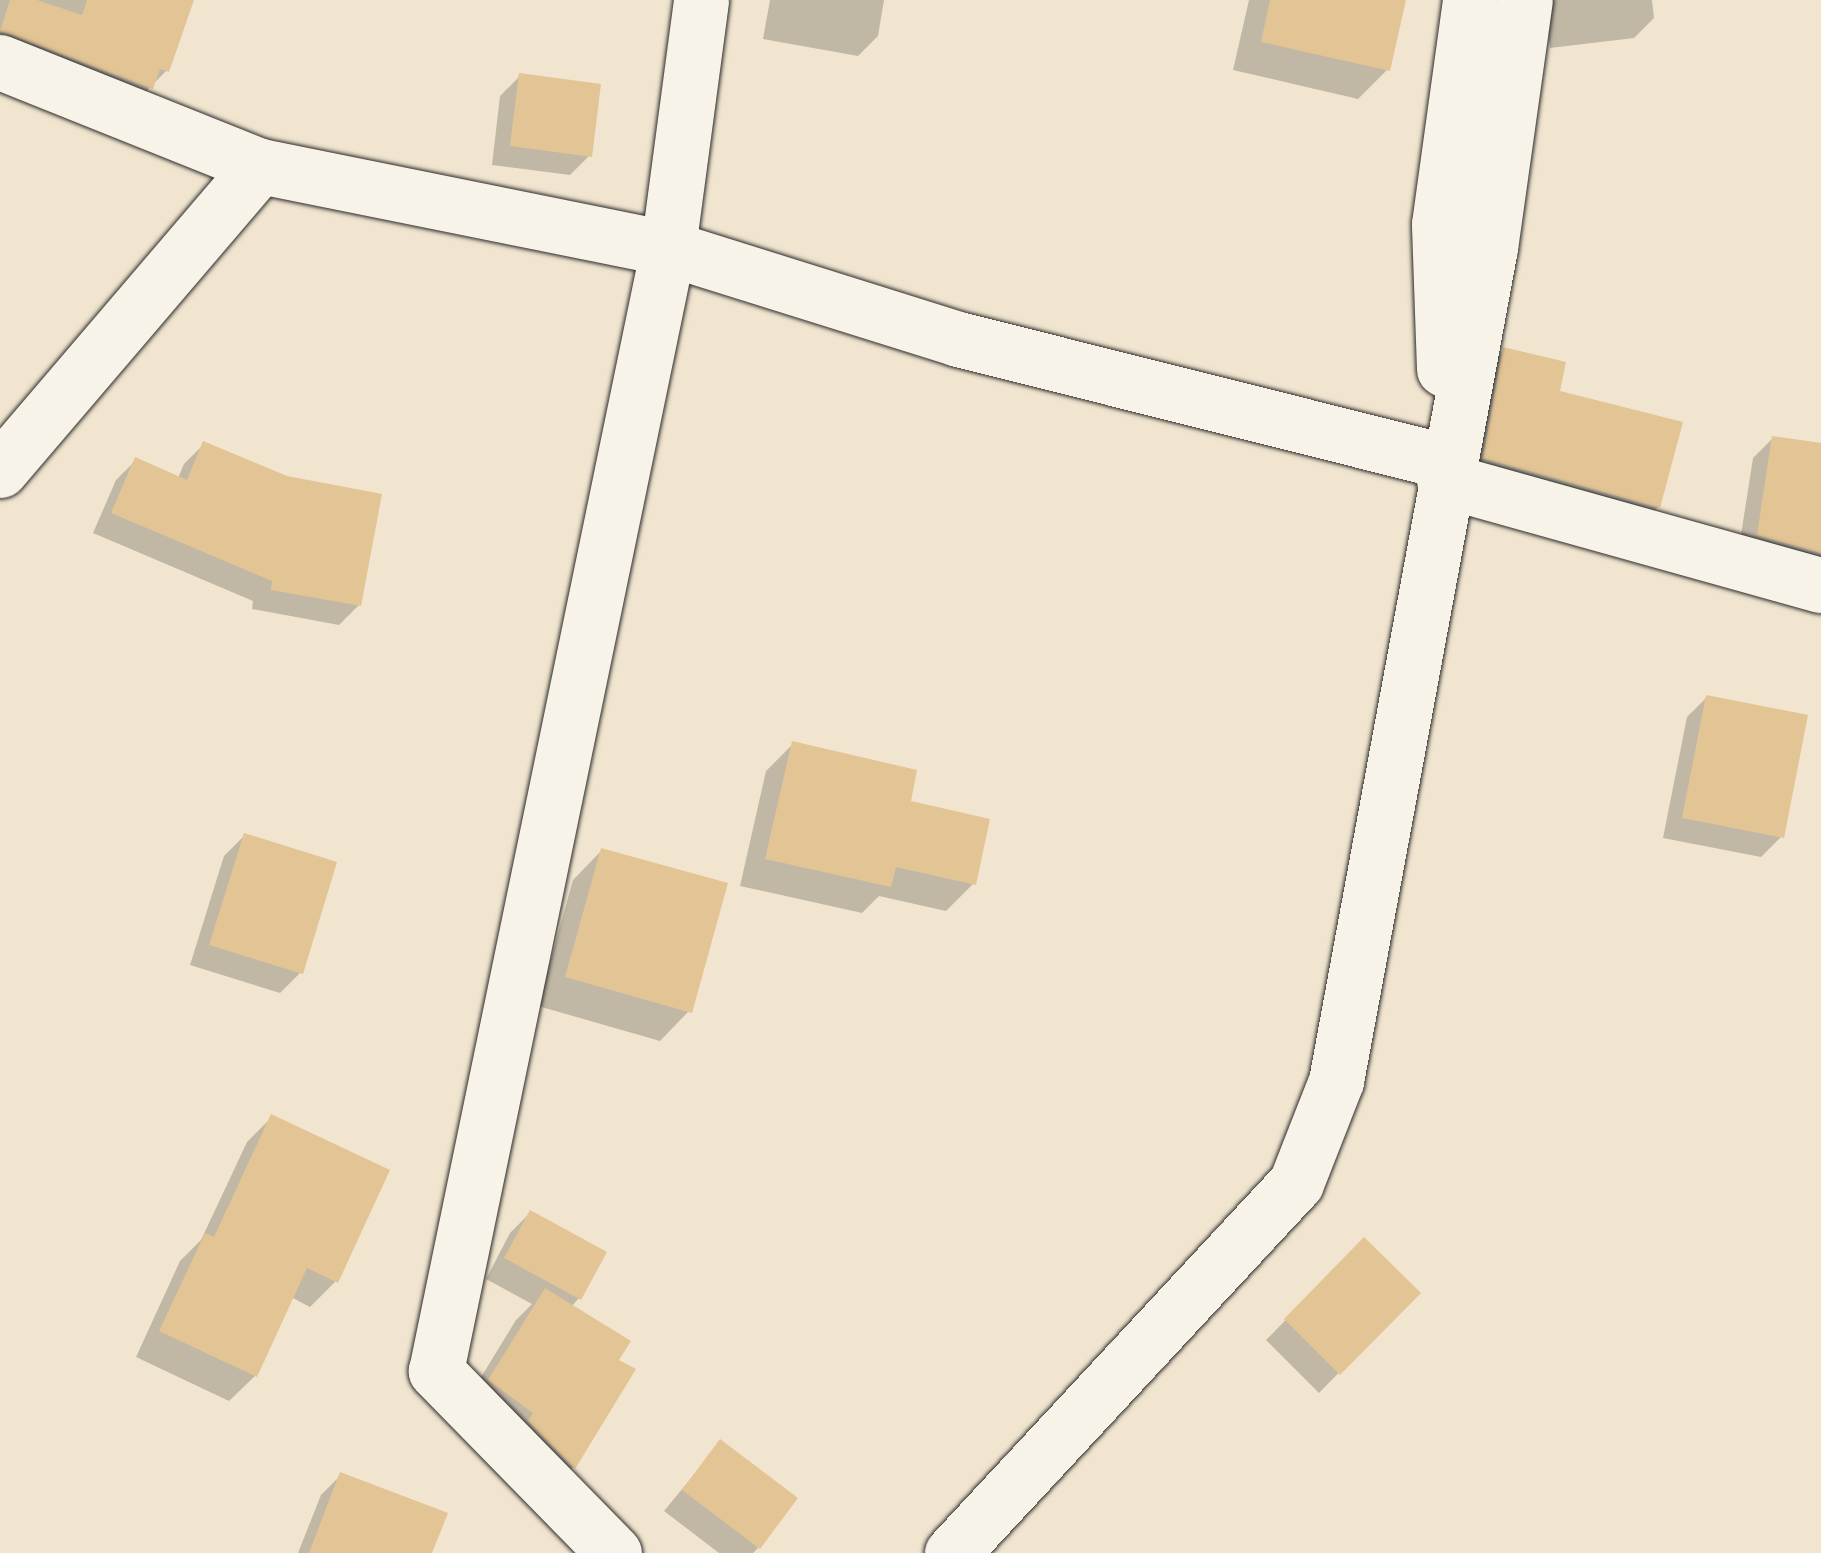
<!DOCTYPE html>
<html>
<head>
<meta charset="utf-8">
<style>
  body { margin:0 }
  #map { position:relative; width:1821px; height:1553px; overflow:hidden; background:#f1e5cf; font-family:"Comic Neue",sans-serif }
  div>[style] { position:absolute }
  .shadow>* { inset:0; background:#0003 }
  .building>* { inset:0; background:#e2c495 }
  .roads { filter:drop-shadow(0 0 2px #2b2b2b) drop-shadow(0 0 2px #2b2b2b) }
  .minor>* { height:55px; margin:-27.5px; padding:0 27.5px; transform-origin:27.5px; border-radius:27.5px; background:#f7f3e8 }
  span { translate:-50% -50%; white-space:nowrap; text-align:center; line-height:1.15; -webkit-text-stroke:8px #f7f3e8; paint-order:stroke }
</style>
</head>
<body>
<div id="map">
  <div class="shadow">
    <div style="clip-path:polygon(0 0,191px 0,166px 71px,122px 116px,0 70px)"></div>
    <div style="clip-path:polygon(770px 0,884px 0,878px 36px,858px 56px,763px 39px)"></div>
    <div style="clip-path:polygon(1249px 0,1404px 0,1387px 70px,1358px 99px,1233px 70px)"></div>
    <div style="clip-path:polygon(1544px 0,1652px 0,1654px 18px,1634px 38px,1550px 48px)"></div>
    <div style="clip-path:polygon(520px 76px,590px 155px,570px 175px,492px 165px,500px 96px)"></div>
    <div style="clip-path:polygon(1504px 350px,1557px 392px,1658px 507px,1638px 527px,1464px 478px,1484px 370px)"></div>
    <div style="clip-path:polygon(1773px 438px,1821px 445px,1821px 576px,1738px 554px,1753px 458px)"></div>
    <div style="clip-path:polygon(204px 444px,359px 605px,339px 625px,252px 609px,253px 601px,93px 533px,116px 480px,136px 460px,178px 478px,184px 464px)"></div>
    <div style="clip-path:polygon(1707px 697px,1781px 837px,1761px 857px,1663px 838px,1687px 717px)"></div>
    <div style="clip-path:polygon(793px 744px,908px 803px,973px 884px,946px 911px,879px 896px,862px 913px,740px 886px,766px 771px)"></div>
    <div style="clip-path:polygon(244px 836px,300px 973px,280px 993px,190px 965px,224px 856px)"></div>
    <div style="clip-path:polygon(602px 850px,689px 1011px,660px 1041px,538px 1006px,573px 880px)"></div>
    <div style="clip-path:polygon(272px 1117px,336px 1281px,310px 1307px,291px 1297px,255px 1376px,229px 1401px,136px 1357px,180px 1261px,201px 1240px,247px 1142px)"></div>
    <div style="clip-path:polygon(530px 1213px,579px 1298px,571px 1307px,616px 1360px,573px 1467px,544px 1496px,461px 1410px,516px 1320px,532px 1304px,486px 1279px,510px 1233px)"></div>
    <div style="clip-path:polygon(1364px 1240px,1417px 1293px,1319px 1393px,1266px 1340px)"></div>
    <div style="clip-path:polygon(720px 1443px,758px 1548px,753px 1553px,719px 1553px,664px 1511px)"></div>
    <div style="clip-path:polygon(341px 1475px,430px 1553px,298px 1553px,321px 1495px)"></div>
  </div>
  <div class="building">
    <div style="clip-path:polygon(10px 0,37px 0,82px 15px,87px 0,194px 0,169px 72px,160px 69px,153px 89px,0 31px)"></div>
    <div style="clip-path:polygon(1270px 0,1406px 0,1390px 71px,1261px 42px)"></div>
    <div style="clip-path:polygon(519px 73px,601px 84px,592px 157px,510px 146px)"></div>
    <div style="clip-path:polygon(1503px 347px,1566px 362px,1560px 391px,1683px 422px,1660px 508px,1483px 458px)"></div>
    <div style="clip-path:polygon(1772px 436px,1821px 443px,1821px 553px,1757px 535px)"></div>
    <div style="clip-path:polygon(203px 441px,287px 476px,382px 494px,361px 606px,271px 590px,272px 581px,111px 513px,135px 457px,187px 480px)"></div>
    <div style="clip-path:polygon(1706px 695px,1808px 715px,1784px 838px,1682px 818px)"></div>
    <div style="clip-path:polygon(792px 741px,917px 770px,911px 801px,990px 819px,976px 885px,896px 867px,891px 887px,765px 859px)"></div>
    <div style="clip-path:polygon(244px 833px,337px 862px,303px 974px,209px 945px)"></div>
    <div style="clip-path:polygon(601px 848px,728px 883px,692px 1013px,565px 977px)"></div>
    <div style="clip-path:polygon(271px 1114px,390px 1170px,338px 1283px,307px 1268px,257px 1377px,159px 1331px,205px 1233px,214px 1237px)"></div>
    <div style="clip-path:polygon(530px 1210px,607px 1252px,581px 1300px,504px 1258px)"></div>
    <div style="clip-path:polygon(1364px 1237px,1421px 1293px,1340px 1375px,1284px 1319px)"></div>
    <div style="clip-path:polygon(545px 1288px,631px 1341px,619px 1360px,636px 1369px,575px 1469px,528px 1421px,533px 1413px,488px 1380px)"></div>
    <div style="clip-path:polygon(720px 1439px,798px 1498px,760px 1549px,682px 1490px)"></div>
    <div style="clip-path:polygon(340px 1472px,448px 1513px,432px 1553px,309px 1553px)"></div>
  </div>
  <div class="roads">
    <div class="minor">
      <div style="left:0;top:62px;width:280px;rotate:21.8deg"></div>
      <div style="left:260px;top:166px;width:416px;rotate:11.4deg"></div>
      <div style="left:668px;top:248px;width:304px;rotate:17.4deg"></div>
      <div style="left:958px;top:339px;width:505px;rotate:14.09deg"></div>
      <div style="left:1444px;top:369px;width:145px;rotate:-92deg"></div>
      <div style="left:1439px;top:224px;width:226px;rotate:-82.1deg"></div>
      <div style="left:0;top:470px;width:400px;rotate:-49.5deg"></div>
      <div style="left:1444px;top:480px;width:391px;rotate:15.6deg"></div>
      <div style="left:614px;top:1553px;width:255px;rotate:-134.4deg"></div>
      <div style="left:436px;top:1371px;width:1147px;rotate:-78.33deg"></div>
      <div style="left:668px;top:248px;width:250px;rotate:-82.4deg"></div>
      <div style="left:952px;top:1553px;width:505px;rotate:-47.09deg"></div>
      <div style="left:1296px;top:1183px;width:110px;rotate:-68.6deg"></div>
      <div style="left:1336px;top:1081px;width:847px;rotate:-79.53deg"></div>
      <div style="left:1490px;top:248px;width:250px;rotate:-82deg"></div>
    </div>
  </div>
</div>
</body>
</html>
